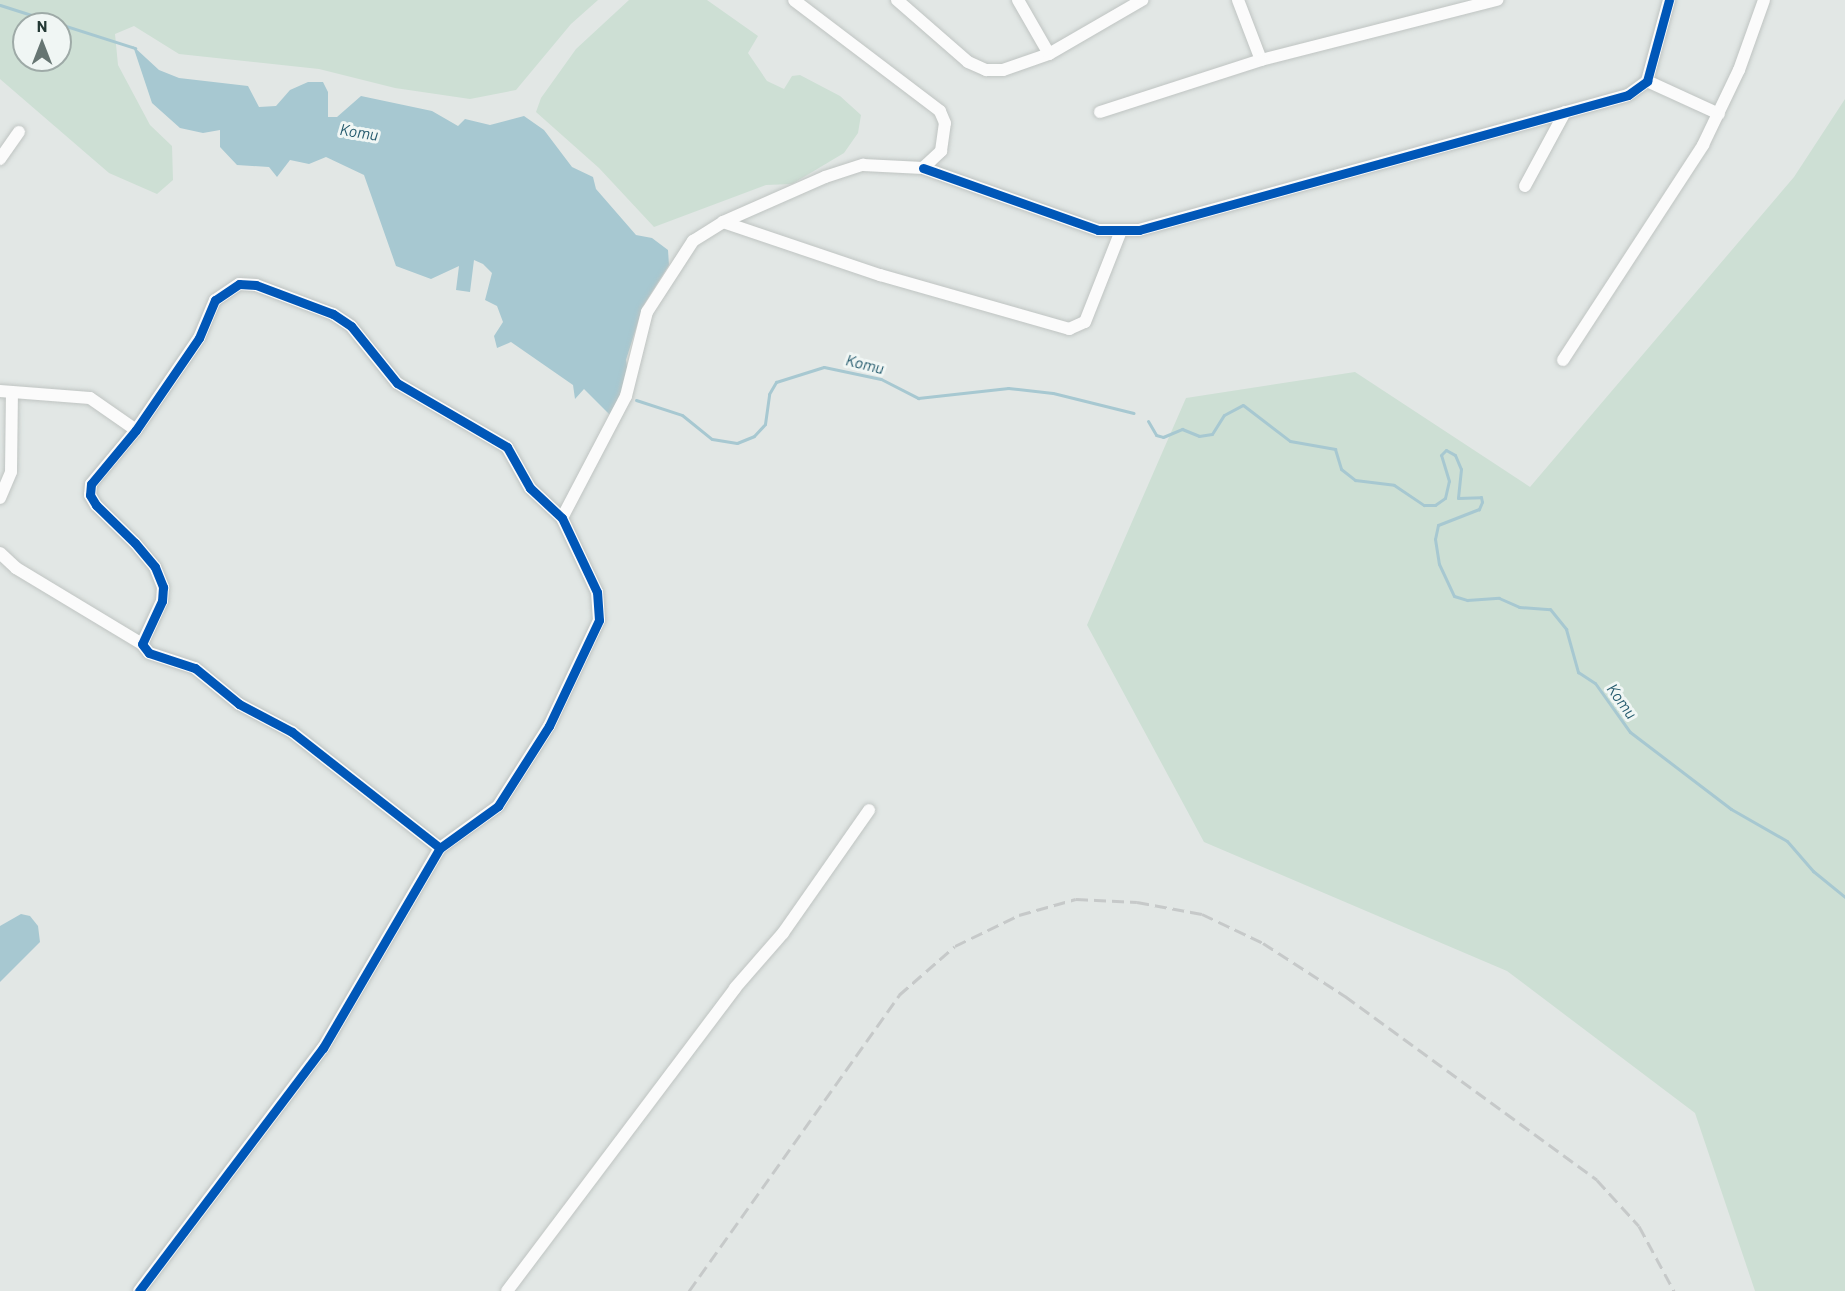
<!DOCTYPE html>
<html>
<head>
<meta charset="utf-8">
<style>
  body { margin:0 }
  #map { position:relative; width:1845px; height:1291px; overflow:hidden; background:#e2e7e5; font-family:Barlow,sans-serif }
  div>[style] { position:absolute }
  .green>* { inset:0; background:#cddfd4 }
  .water>* { inset:0; background:#a7c8d1 }
  .stream>* { height:3px; margin:-1.5px; padding:0 1.5px; transform-origin:1.5px; border-radius:1.5px; background:#a7c8d1 }
  .roads { filter:drop-shadow(0 0 2px #bfc4c2) drop-shadow(0 0 2px #bfc4c2) }
  .street>* { height:12px; margin:-6px; padding:0 6px; transform-origin:6px; border-radius:6px; background:#fbfbfb }
  .rail>* { height:3px; margin-top:-1.5px; transform-origin:0; background:repeating-linear-gradient(90deg,#c6c9c9 0 12px,transparent 0 18px) }
  .cycleway>* { height:9px; margin:-4.5px; padding:0 4.5px; transform-origin:4.5px; border-radius:4.5px; background:#0057b8 }
  span { translate:-50% -50%; white-space:nowrap; text-align:center; line-height:1.15; -webkit-text-stroke:6px #f0f6f4; paint-order:stroke }
  .water-label { font-size:16px; color:#245a6d; font-style:italic }
  .north { position:absolute; left:12px; top:12px; width:60px; height:60px; box-sizing:border-box; background:#f0f6f4; border:2px solid #9eaaa7; border-radius:50%; rotate:0deg; font-size:16px; font-weight:700; line-height:24px; text-align:center; color:#233834 }
  .north::after { content:''; display:block; margin:auto; width:21px; height:27px; background:#667572; clip-path:polygon(50% 0,100% 100%,50% 72%,0 100%) }
</style>
</head>
<body>
<div id="map">
  <div class="green">
    <div style="clip-path:polygon(evenodd,0 0,598px 0,571px 24px,516px 90px,470px 99px,395px 88px,319px 69px,179px 54px,134px 26px,115px 34px,118px 65px,150px 125px,172px 146px,173px 180px,157px 194px,109px 173px,0 79px,0 0,24px 24px,60px 24px,60px 60px,24px 60px,24px 24px)"></div>
    <div style="clip-path:polygon(629px 0,707px 0,758px 36px,748px 53px,767px 81px,784px 89px,792px 76px,800px 75px,840px 96px,861px 115px,858px 133px,844px 153px,792px 184px,766px 185px,654px 227px,599px 168px,536px 112px,541px 98px,576px 49px)"></div>
    <div style="clip-path:polygon(1845px 99px,1845px 1291px,1755px 1291px,1695px 1113px,1507px 971px,1204px 842px,1087px 625px,1186px 398px,1355px 372px,1530px 487px,1794px 177px)"></div>
  </div>
  <div class="water">
    <div style="clip-path:polygon(133px 46px,159px 70px,179px 78px,248px 86px,259px 107px,276px 106px,290px 90px,308px 82px,323px 82px,328px 92px,328px 117px,337px 117px,361px 96px,432px 111px,458px 126px,465px 119px,490px 125px,524px 116px,544px 130px,572px 167px,593px 177px,596px 189px,636px 235px,652px 238px,668px 250px,669px 265px,643px 306px,626px 360px,629px 379px,615px 420px,584px 389px,575px 399px,573px 385px,511px 342px,497px 348px,494px 336px,503px 322px,497px 306px,485px 300px,492px 273px,483px 264px,474px 260px,470px 292px,456px 290px,459px 266px,431px 279px,396px 266px,364px 175px,326px 157px,309px 164px,290px 160px,277px 177px,269px 167px,237px 165px,220px 147px,220px 130px,203px 133px,180px 128px,152px 103px)"></div>
    <div style="clip-path:polygon(21px 914px,30px 916px,38px 926px,40px 942px,0 982px,0 926px)"></div>
  </div>
  <div class="stream">
    <div style="left:0;top:5px;width:142px;rotate:17.7deg"></div>
    <div style="left:636px;top:400px;width:48px;rotate:18.1deg"></div>
    <div style="left:682px;top:415px;width:38px;rotate:39deg"></div>
    <div style="left:712px;top:439px;width:25px;rotate:9deg"></div>
    <div style="left:737px;top:443px;width:18px;rotate:-22deg"></div>
    <div style="left:754px;top:436px;width:16px;rotate:-47deg"></div>
    <div style="left:765px;top:424px;width:30px;rotate:-82deg"></div>
    <div style="left:769px;top:394px;width:14px;rotate:-60deg"></div>
    <div style="left:776px;top:382px;width:50px;rotate:-17.4deg"></div>
    <div style="left:824px;top:367px;width:58px;rotate:11.9deg"></div>
    <div style="left:881px;top:379px;width:42px;rotate:27.2deg"></div>
    <div style="left:918px;top:398px;width:91px;rotate:-6.3deg"></div>
    <div style="left:1008px;top:388px;width:45px;rotate:6.3deg"></div>
    <div style="left:1053px;top:393px;width:83px;rotate:13.9deg"></div>
    <div style="left:1148px;top:421px;width:16px;rotate:60deg"></div>
    <div style="left:1156px;top:435px;width:7px;rotate:16deg"></div>
    <div style="left:1163px;top:437px;width:21px;rotate:-23deg"></div>
    <div style="left:1182px;top:429px;width:18px;rotate:22deg"></div>
    <div style="left:1199px;top:436px;width:13px;rotate:-9deg"></div>
    <div style="left:1212px;top:434px;width:22px;rotate:-58deg"></div>
    <div style="left:1224px;top:415px;width:21px;rotate:-28deg"></div>
    <div style="left:1243px;top:405px;width:59px;rotate:37.5deg"></div>
    <div style="left:1290px;top:441px;width:46px;rotate:10.1deg"></div>
    <div style="left:1335px;top:449px;width:21px;rotate:73deg"></div>
    <div style="left:1341px;top:469px;width:18px;rotate:38deg"></div>
    <div style="left:1355px;top:480px;width:39px;rotate:7deg"></div>
    <div style="left:1394px;top:485px;width:36px;rotate:34deg"></div>
    <div style="left:1424px;top:505px;width:11px"></div>
    <div style="left:1435px;top:505px;width:12px;rotate:-35deg"></div>
    <div style="left:1445px;top:498px;width:17px;rotate:-77deg"></div>
    <div style="left:1449px;top:481px;width:27px;rotate:-107deg"></div>
    <div style="left:1441px;top:455px;width:7px;rotate:-45deg"></div>
    <div style="left:1446px;top:450px;width:10px;rotate:29deg"></div>
    <div style="left:1455px;top:455px;width:15px;rotate:67deg"></div>
    <div style="left:1461px;top:469px;width:29px;rotate:96deg"></div>
    <div style="left:1458px;top:498px;width:23px;rotate:-2deg"></div>
    <div style="left:1481px;top:497px;width:5px;rotate:79deg"></div>
    <div style="left:1482px;top:502px;width:8px;rotate:113deg"></div>
    <div style="left:1479px;top:509px;width:44px;rotate:158.7deg"></div>
    <div style="left:1438px;top:525px;width:14px;rotate:102deg"></div>
    <div style="left:1435px;top:539px;width:25px;rotate:81deg"></div>
    <div style="left:1439px;top:564px;width:35px;rotate:65deg"></div>
    <div style="left:1454px;top:596px;width:14px;rotate:17deg"></div>
    <div style="left:1467px;top:600px;width:32px;rotate:-4deg"></div>
    <div style="left:1499px;top:598px;width:22px;rotate:24deg"></div>
    <div style="left:1519px;top:607px;width:31px;rotate:4deg"></div>
    <div style="left:1550px;top:609px;width:26px;rotate:51deg"></div>
    <div style="left:1566px;top:629px;width:45px;rotate:74.4deg"></div>
    <div style="left:1578px;top:672px;width:20px;rotate:33deg"></div>
    <div style="left:1595px;top:683px;width:60px;rotate:54.5deg"></div>
    <div style="left:1630px;top:732px;width:127px;rotate:37.3deg"></div>
    <div style="left:1731px;top:809px;width:64px;rotate:29.7deg"></div>
    <div style="left:1787px;top:841px;width:40px;rotate:49deg"></div>
    <div style="left:1813px;top:871px;width:41px;rotate:39.1deg"></div>
  </div>
  <div class="roads">
    <div class="street">
      <div style="left:897px;top:0;width:94px;rotate:41.1deg"></div>
      <div style="left:968px;top:62px;width:20px;rotate:24deg"></div>
      <div style="left:986px;top:70px;width:17px"></div>
      <div style="left:1003px;top:70px;width:49px;rotate:-19.2deg"></div>
      <div style="left:1049px;top:54px;width:108px;rotate:-30.1deg"></div>
      <div style="left:1018px;top:0;width:62px;rotate:60.1deg"></div>
      <div style="left:1238px;top:0;width:64px;rotate:69deg"></div>
      <div style="left:1261px;top:60px;width:244px;rotate:-14.3deg"></div>
      <div style="left:1647px;top:81px;width:79px;rotate:24.6deg"></div>
      <div style="left:1100px;top:112px;width:169px;rotate:-17.9deg"></div>
      <div style="left:0;top:159px;width:33px;rotate:-55deg"></div>
      <div style="left:923px;top:168px;width:186px;rotate:19.5deg"></div>
      <div style="left:1098px;top:230px;width:41px"></div>
      <div style="left:1139px;top:230px;width:507px;rotate:-15.43deg"></div>
      <div style="left:1628px;top:95px;width:24px;rotate:-36deg"></div>
      <div style="left:1647px;top:81px;width:84px;rotate:-74.8deg"></div>
      <div style="left:1525px;top:186px;width:84px;rotate:-61.6deg"></div>
      <div style="left:723px;top:222px;width:166px;rotate:18.7deg"></div>
      <div style="left:880px;top:275px;width:197px;rotate:15.9deg"></div>
      <div style="left:1069px;top:329px;width:17px;rotate:-24deg"></div>
      <div style="left:1085px;top:322px;width:96px;rotate:-68.5deg"></div>
      <div style="left:1563px;top:360px;width:257px;rotate:-56.9deg"></div>
      <div style="left:1703px;top:145px;width:83px;rotate:-64.4deg"></div>
      <div style="left:1739px;top:70px;width:74px;rotate:-70.3deg"></div>
      <div style="left:0;top:391px;width:90px;rotate:4.4deg"></div>
      <div style="left:90px;top:398px;width:56px;rotate:34.8deg"></div>
      <div style="left:0;top:498px;width:28px;rotate:-67deg"></div>
      <div style="left:11px;top:472px;width:77px;rotate:-89.3deg"></div>
      <div style="left:562px;top:518px;width:138px;rotate:-62.3deg"></div>
      <div style="left:626px;top:396px;width:87px;rotate:-76deg"></div>
      <div style="left:647px;top:312px;width:85px;rotate:-57.1deg"></div>
      <div style="left:693px;top:241px;width:36px;rotate:-32deg"></div>
      <div style="left:723px;top:222px;width:111px;rotate:-23.8deg"></div>
      <div style="left:825px;top:177px;width:40px;rotate:-18deg"></div>
      <div style="left:863px;top:165px;width:60px;rotate:2.9deg"></div>
      <div style="left:923px;top:168px;width:25px;rotate:-43deg"></div>
      <div style="left:941px;top:151px;width:28px;rotate:-82deg"></div>
      <div style="left:945px;top:123px;width:13px;rotate:-113deg"></div>
      <div style="left:940px;top:111px;width:183px;rotate:-142.8deg"></div>
      <div style="left:0;top:553px;width:22px;rotate:43deg"></div>
      <div style="left:16px;top:568px;width:147px;rotate:31.1deg"></div>
      <div style="left:139px;top:1291px;width:305px;rotate:-52.9deg"></div>
      <div style="left:323px;top:1048px;width:232px;rotate:-59.7deg"></div>
      <div style="left:440px;top:848px;width:72px;rotate:-35.9deg"></div>
      <div style="left:498px;top:806px;width:95px;rotate:-57.5deg"></div>
      <div style="left:549px;top:726px;width:117px;rotate:-64.7deg"></div>
      <div style="left:599px;top:620px;width:28px;rotate:-94deg"></div>
      <div style="left:597px;top:592px;width:82px;rotate:-115.3deg"></div>
      <div style="left:562px;top:518px;width:44px;rotate:-136.8deg"></div>
      <div style="left:530px;top:488px;width:47px;rotate:-119.3deg"></div>
      <div style="left:507px;top:447px;width:127px;rotate:-149.8deg"></div>
      <div style="left:397px;top:383px;width:73px;rotate:-128.9deg"></div>
      <div style="left:351px;top:326px;width:22px;rotate:-146deg"></div>
      <div style="left:333px;top:314px;width:82px;rotate:-159.4deg"></div>
      <div style="left:256px;top:285px;width:17px;rotate:-177deg"></div>
      <div style="left:239px;top:284px;width:29px;rotate:146deg"></div>
      <div style="left:215px;top:300px;width:41px;rotate:112.8deg"></div>
      <div style="left:199px;top:338px;width:112px;rotate:124.4deg"></div>
      <div style="left:136px;top:430px;width:70px;rotate:129.8deg"></div>
      <div style="left:91px;top:484px;width:11px;rotate:95deg"></div>
      <div style="left:90px;top:495px;width:12px;rotate:59deg"></div>
      <div style="left:96px;top:505px;width:54px;rotate:44.3deg"></div>
      <div style="left:135px;top:543px;width:31px;rotate:50deg"></div>
      <div style="left:155px;top:567px;width:22px;rotate:68deg"></div>
      <div style="left:163px;top:587px;width:14px;rotate:94deg"></div>
      <div style="left:162px;top:601px;width:47px;rotate:114.9deg"></div>
      <div style="left:142px;top:644px;width:11px;rotate:52deg"></div>
      <div style="left:149px;top:653px;width:48px;rotate:18.1deg"></div>
      <div style="left:195px;top:668px;width:57px;rotate:39.3deg"></div>
      <div style="left:239px;top:704px;width:60px;rotate:27.8deg"></div>
      <div style="left:292px;top:732px;width:188px;rotate:38.1deg"></div>
      <div style="left:507px;top:1291px;width:379px;rotate:-53deg"></div>
      <div style="left:735px;top:988px;width:73px;rotate:-48.9deg"></div>
      <div style="left:783px;top:933px;width:150px;rotate:-55deg"></div>
    </div>
  </div>
  <div class="rail">
    <div style="left:689px;top:1291px;width:363px;rotate:-54.6deg"></div>
    <div style="left:899px;top:995px;width:74px;rotate:-41.2deg"></div>
    <div style="left:955px;top:946px;width:71px;rotate:-25.8deg"></div>
    <div style="left:1019px;top:915px;width:59px;rotate:-15.7deg"></div>
    <div style="left:1076px;top:899px;width:61px;rotate:2.8deg"></div>
    <div style="left:1137px;top:902px;width:66px;rotate:10.5deg"></div>
    <div style="left:1202px;top:914px;width:68px;rotate:25.4deg"></div>
    <div style="left:1263px;top:943px;width:98px;rotate:32.9deg"></div>
    <div style="left:1345px;top:996px;width:312px;rotate:36.1deg"></div>
    <div style="left:1597px;top:1180px;width:62px;rotate:47.6deg"></div>
    <div style="left:1639px;top:1226px;width:74px;rotate:61.7deg"></div>
  </div>
  <div class="cycleway">
    <div style="left:923px;top:168px;width:186px;rotate:19.5deg"></div>
    <div style="left:1098px;top:230px;width:41px"></div>
    <div style="left:1139px;top:230px;width:507px;rotate:-15.43deg"></div>
    <div style="left:1628px;top:95px;width:24px;rotate:-36deg"></div>
    <div style="left:1647px;top:81px;width:84px;rotate:-74.8deg"></div>
    <div style="left:139px;top:1291px;width:305px;rotate:-52.9deg"></div>
    <div style="left:323px;top:1048px;width:232px;rotate:-59.7deg"></div>
    <div style="left:440px;top:848px;width:72px;rotate:-35.9deg"></div>
    <div style="left:498px;top:806px;width:95px;rotate:-57.5deg"></div>
    <div style="left:549px;top:726px;width:117px;rotate:-64.7deg"></div>
    <div style="left:599px;top:620px;width:28px;rotate:-94deg"></div>
    <div style="left:597px;top:592px;width:82px;rotate:-115.3deg"></div>
    <div style="left:562px;top:518px;width:44px;rotate:-136.8deg"></div>
    <div style="left:530px;top:488px;width:47px;rotate:-119.3deg"></div>
    <div style="left:507px;top:447px;width:127px;rotate:-149.8deg"></div>
    <div style="left:397px;top:383px;width:73px;rotate:-128.9deg"></div>
    <div style="left:351px;top:326px;width:22px;rotate:-146deg"></div>
    <div style="left:333px;top:314px;width:82px;rotate:-159.4deg"></div>
    <div style="left:256px;top:285px;width:17px;rotate:-177deg"></div>
    <div style="left:239px;top:284px;width:29px;rotate:146deg"></div>
    <div style="left:215px;top:300px;width:41px;rotate:112.8deg"></div>
    <div style="left:199px;top:338px;width:112px;rotate:124.4deg"></div>
    <div style="left:136px;top:430px;width:70px;rotate:129.8deg"></div>
    <div style="left:91px;top:484px;width:11px;rotate:95deg"></div>
    <div style="left:90px;top:495px;width:12px;rotate:59deg"></div>
    <div style="left:96px;top:505px;width:54px;rotate:44.3deg"></div>
    <div style="left:135px;top:543px;width:31px;rotate:50deg"></div>
    <div style="left:155px;top:567px;width:22px;rotate:68deg"></div>
    <div style="left:163px;top:587px;width:14px;rotate:94deg"></div>
    <div style="left:162px;top:601px;width:47px;rotate:114.9deg"></div>
    <div style="left:142px;top:644px;width:11px;rotate:52deg"></div>
    <div style="left:149px;top:653px;width:48px;rotate:18.1deg"></div>
    <div style="left:195px;top:668px;width:57px;rotate:39.3deg"></div>
    <div style="left:239px;top:704px;width:60px;rotate:27.8deg"></div>
    <div style="left:292px;top:732px;width:188px;rotate:38.1deg"></div>
  </div>
  <div class="water-label">
    <span style="left:359px;top:132px;rotate:9deg">Komu</span>
    <span style="left:865px;top:364px;rotate:14deg">Komu</span>
    <span style="left:1622px;top:701px;rotate:54deg">Komu</span>
  </div>
  <div class="north">N</div>
</div>
</body>
</html>
